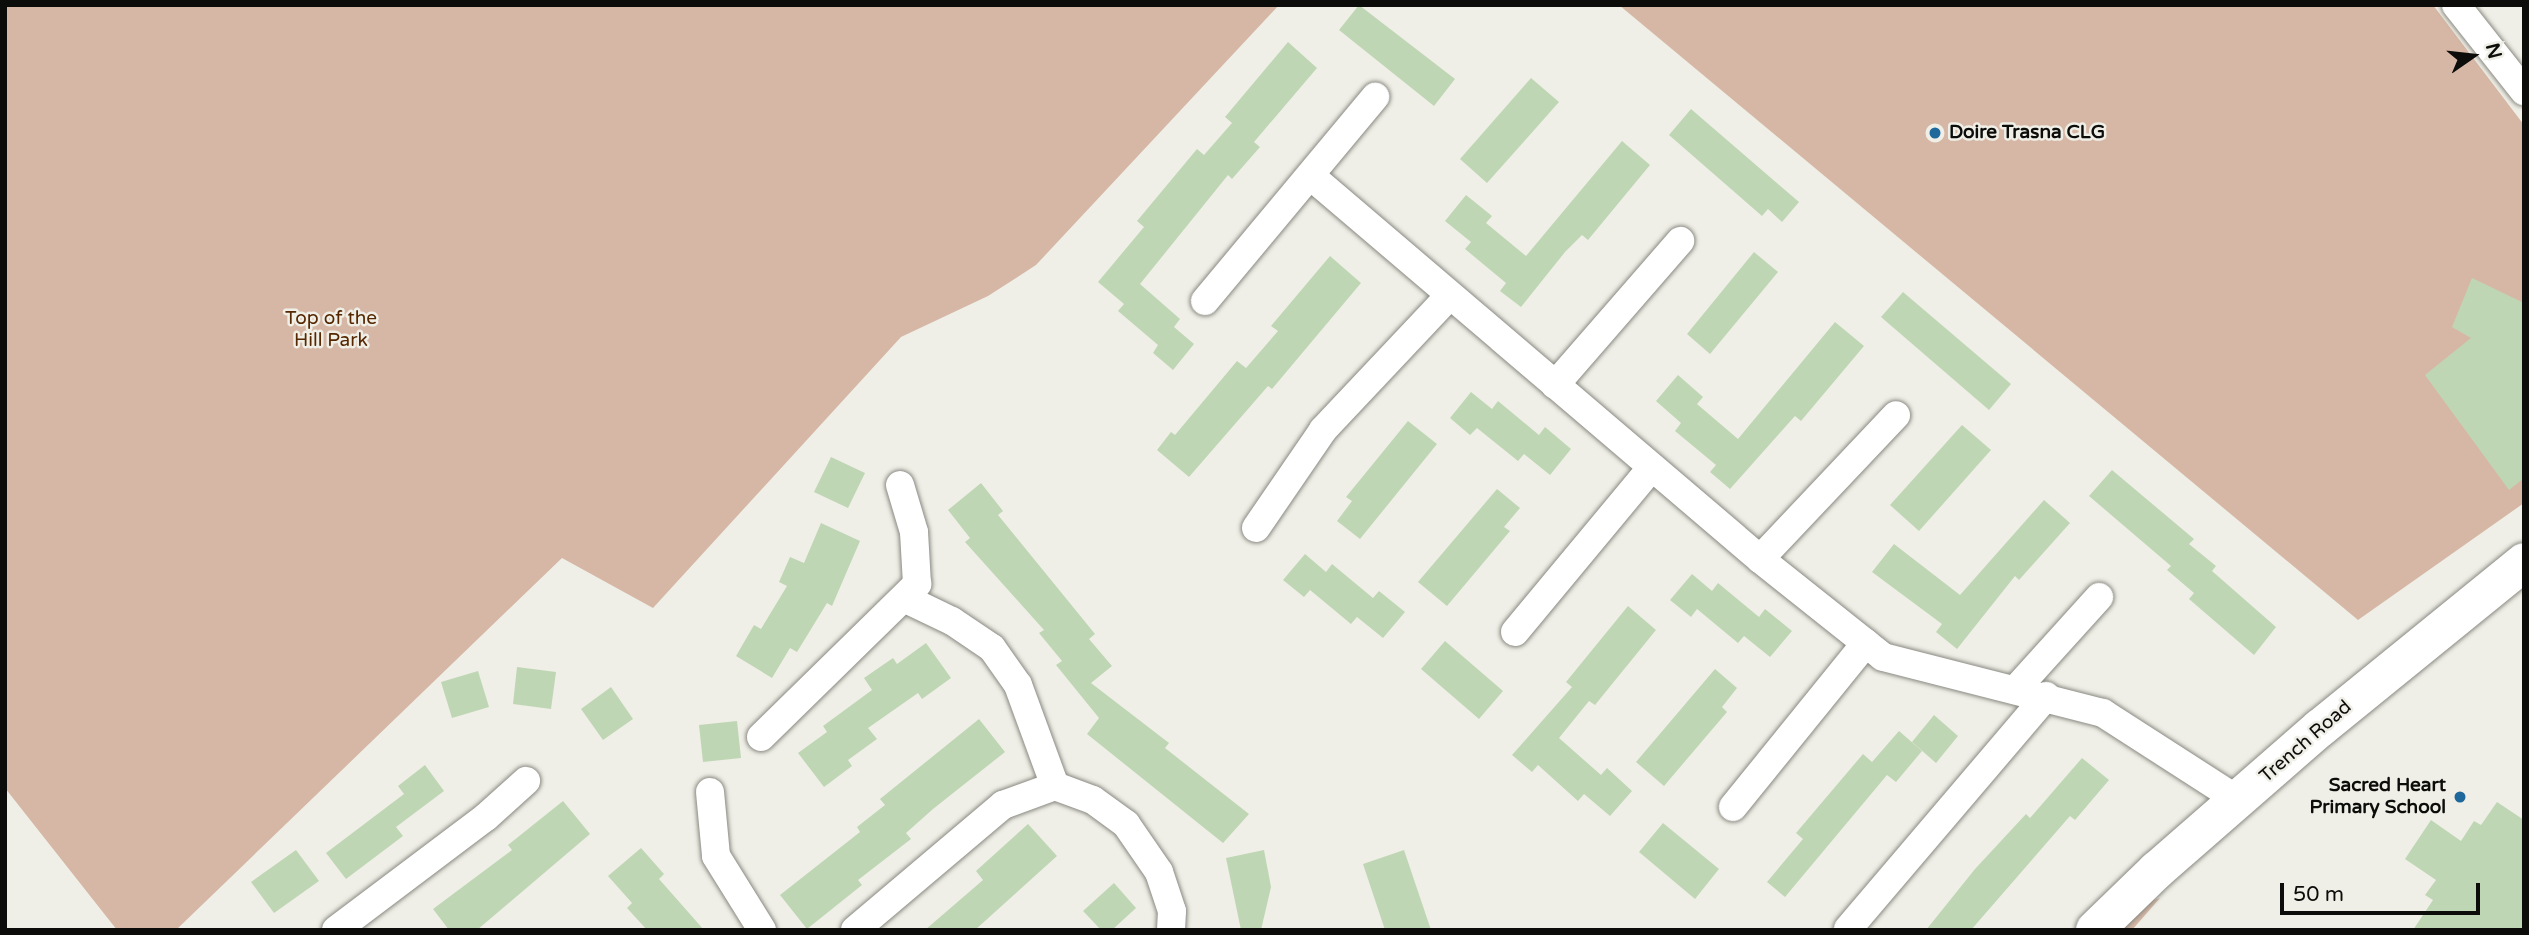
<!DOCTYPE html>
<html>
<head>
<meta charset="utf-8">
<style>
  body { margin:0 }
  #map { position:relative; width:2529px; height:935px; overflow:hidden; background:#efefe7; font-family:"Varela Round",sans-serif }
  div>[style] { position:absolute }
  .green>* { inset:0; background:#d6b7a5 }
  .building>* { inset:0; background:#bfd6b4 }
  .roads { filter:drop-shadow(0 0 2px #898982) drop-shadow(0 0 2px #898982) }
  .street>* { height:28px; margin:-14px; padding:0 14px; transform-origin:14px; border-radius:14px; background:#fff }
  .secondary>* { height:38px; margin:-19px; padding:0 19px; transform-origin:19px; border-radius:19px; background:#fff }
  .dots>* { width:19px; height:19px; translate:-50% -50%; box-sizing:border-box; border:4px solid #efefe7; border-radius:50% }
  span { translate:-50% -50%; white-space:nowrap; text-align:center; line-height:1.15; -webkit-text-stroke:5px #efefe7; paint-order:stroke }
  .poi-label { font-size:19px; color:#0c0d0a; font-weight:700 }
  .left { translate:0 -50%; text-align:left }
  .right { translate:-100% -50%; text-align:right }
  .park-label { font-size:19px; color:#562701 }
  .street-label { font-size:19px; color:#0c0d0a }
  .frame { position:absolute; inset:0; border:7px solid #0c0d0a; pointer-events:none }
  .north { position:absolute; left:2438px; top:21px; width:70px; height:70px; -webkit-text-stroke:5px #efefe7; paint-order:stroke; rotate:76deg; font-size:19px; font-weight:700; line-height:28px; text-align:center; color:#0c0d0a }
  .north::after { content:''; display:block; margin:auto; width:24px; height:32px; background:#0c0d0a; clip-path:polygon(50% 0,100% 100%,50% 72%,0 100%) }
  .scale { position:absolute; left:2280px; top:883px; width:200px; height:32px; box-sizing:border-box; border:4px solid #0c0d0a; border-top:0; padding-left:9px; font-size:21px; line-height:24px; white-space:nowrap; color:#0c0d0a; -webkit-text-stroke:5px #efefe7; paint-order:stroke }
</style>
</head>
<body>
<div id="map">
  <div class="green">
    <div style="clip-path:polygon(5px 5px,1279px 5px,1036px 265px,988px 296px,901px 337px,653px 608px,562px 558px,176px 930px,117px 930px,5px 788px)"></div>
    <div style="clip-path:polygon(1619px 5px,2433px 5px,2524px 125px,2524px 503px,2358px 620px)"></div>
    <div style="clip-path:polygon(2160px 898px,2132px 930px,2118px 930px,2148px 902px)"></div>
  </div>
  <div class="building">
    <div style="clip-path:polygon(1359px 5px,1455px 79px,1434px 106px,1339px 30px)"></div>
    <div style="clip-path:polygon(1288px 42px,1317px 68px,1254px 142px,1260px 147px,1232px 179px,1228px 175px,1140px 284px,1180px 319px,1174px 327px,1194px 344px,1173px 370px,1153px 353px,1158px 345px,1118px 311px,1124px 304px,1098px 282px,1144px 227px,1137px 221px,1197px 149px,1204px 155px,1232px 123px,1225px 117px)"></div>
    <div style="clip-path:polygon(1531px 78px,1559px 102px,1487px 183px,1460px 159px)"></div>
    <div style="clip-path:polygon(1691px 109px,1799px 202px,1782px 222px,1768px 209px,1762px 216px,1669px 135px)"></div>
    <div style="clip-path:polygon(1622px 141px,1650px 165px,1588px 240px,1582px 235px,1565px 252px,1521px 307px,1500px 291px,1506px 283px,1465px 249px,1471px 242px,1445px 221px,1466px 195px,1492px 216px,1486px 223px,1526px 256px)"></div>
    <div style="clip-path:polygon(1754px 252px,1778px 272px,1710px 354px,1687px 334px)"></div>
    <div style="clip-path:polygon(1330px 256px,1361px 283px,1272px 389px,1268px 386px,1189px 477px,1157px 450px,1171px 432px,1175px 435px,1237px 361px,1246px 368px,1278px 331px,1271px 326px)"></div>
    <div style="clip-path:polygon(2472px 278px,2524px 303px,2524px 478px,2509px 490px,2425px 375px,2471px 338px,2452px 327px)"></div>
    <div style="clip-path:polygon(1903px 292px,2011px 384px,1989px 410px,1881px 317px)"></div>
    <div style="clip-path:polygon(1835px 322px,1864px 346px,1801px 421px,1795px 416px,1730px 489px,1710px 472px,1716px 465px,1675px 431px,1681px 423px,1656px 401px,1678px 375px,1703px 397px,1697px 404px,1738px 439px)"></div>
    <div style="clip-path:polygon(1471px 392px,1492px 409px,1498px 401px,1539px 435px,1545px 427px,1571px 449px,1550px 475px,1524px 454px,1518px 461px,1477px 428px,1470px 435px,1450px 418px)"></div>
    <div style="clip-path:polygon(1408px 421px,1437px 444px,1360px 539px,1337px 521px,1352px 501px,1346px 497px)"></div>
    <div style="clip-path:polygon(1962px 425px,1991px 450px,1919px 531px,1890px 505px)"></div>
    <div style="clip-path:polygon(831px 457px,865px 473px,848px 508px,814px 492px)"></div>
    <div style="clip-path:polygon(2112px 470px,2194px 539px,2189px 544px,2216px 566px,2212px 571px,2276px 627px,2254px 655px,2189px 599px,2194px 593px,2167px 570px,2171px 566px,2089px 496px)"></div>
    <div style="clip-path:polygon(981px 483px,1003px 511px,998px 515px,1095px 634px,1089px 639px,1112px 666px,1091px 683px,1169px 743px,1165px 748px,1249px 814px,1223px 843px,1087px 734px,1099px 718px,1056px 665px,1062px 661px,1039px 633px,1044px 630px,965px 542px,970px 538px,948px 510px)"></div>
    <div style="clip-path:polygon(1497px 489px,1520px 508px,1504px 527px,1510px 531px,1447px 606px,1418px 582px)"></div>
    <div style="clip-path:polygon(2044px 500px,2070px 523px,2019px 580px,2015px 576px,1957px 649px,1936px 632px,1942px 624px,1872px 572px,1894px 544px,1960px 595px)"></div>
    <div style="clip-path:polygon(821px 523px,860px 541px,832px 606px,827px 603px,797px 652px,790px 648px,772px 678px,736px 656px,754px 625px,761px 629px,787px 586px,779px 582px,790px 557px,804px 563px)"></div>
    <div style="clip-path:polygon(1305px 554px,1326px 572px,1332px 564px,1373px 598px,1379px 591px,1405px 612px,1383px 638px,1357px 617px,1351px 624px,1310px 590px,1304px 597px,1283px 580px)"></div>
    <div style="clip-path:polygon(1692px 574px,1712px 591px,1718px 583px,1759px 617px,1765px 609px,1792px 631px,1770px 657px,1744px 636px,1738px 643px,1697px 609px,1691px 617px,1670px 600px)"></div>
    <div style="clip-path:polygon(1628px 606px,1656px 630px,1595px 705px,1589px 701px,1559px 738px,1601px 775px,1607px 768px,1632px 791px,1610px 816px,1584px 794px,1578px 801px,1538px 765px,1532px 772px,1512px 755px,1572px 687px,1566px 682px)"></div>
    <div style="clip-path:polygon(1445px 641px,1503px 691px,1479px 719px,1421px 669px)"></div>
    <div style="clip-path:polygon(926px 643px,951px 678px,922px 699px,918px 693px,868px 728px,877px 739px,848px 760px,852px 766px,824px 787px,798px 753px,827px 732px,823px 726px,872px 690px,864px 678px,893px 658px,897px 664px)"></div>
    <div style="clip-path:polygon(517px 667px,556px 672px,551px 709px,513px 704px)"></div>
    <div style="clip-path:polygon(1715px 669px,1737px 688px,1722px 707px,1727px 712px,1664px 786px,1636px 762px)"></div>
    <div style="clip-path:polygon(478px 671px,489px 707px,452px 718px,441px 682px)"></div>
    <div style="clip-path:polygon(611px 687px,633px 719px,603px 740px,581px 709px)"></div>
    <div style="clip-path:polygon(1934px 715px,1958px 736px,1936px 763px,1912px 742px)"></div>
    <div style="clip-path:polygon(979px 719px,1005px 752px,933px 809px,906px 833px,911px 839px,858px 880px,862px 885px,807px 929px,780px 895px,860px 832px,857px 827px,885px 805px,880px 799px)"></div>
    <div style="clip-path:polygon(737px 721px,741px 758px,703px 762px,699px 725px)"></div>
    <div style="clip-path:polygon(1899px 731px,1922px 751px,1896px 782px,1887px 775px,1785px 897px,1767px 882px,1803px 839px,1796px 833px,1863px 754px,1872px 762px)"></div>
    <div style="clip-path:polygon(2082px 758px,2109px 780px,2075px 820px,2070px 816px,1971px 930px,1926px 930px,1975px 869px,2026px 814px,2030px 818px)"></div>
    <div style="clip-path:polygon(425px 765px,444px 791px,396px 827px,403px 836px,346px 879px,326px 853px,404px 794px,398px 786px)"></div>
    <div style="clip-path:polygon(563px 801px,590px 834px,477px 930px,449px 930px,433px 909px,512px 850px,508px 845px)"></div>
    <div style="clip-path:polygon(2497px 802px,2524px 820px,2524px 930px,2413px 930px,2433px 900px,2425px 895px,2436px 880px,2405px 859px,2431px 820px,2461px 841px,2474px 821px,2481px 825px)"></div>
    <div style="clip-path:polygon(1663px 823px,1719px 869px,1695px 899px,1639px 852px)"></div>
    <div style="clip-path:polygon(1028px 824px,1057px 856px,975px 930px,925px 930px,983px 880px,976px 871px)"></div>
    <div style="clip-path:polygon(641px 848px,664px 874px,659px 879px,704px 930px,647px 930px,627px 908px,632px 903px,608px 876px)"></div>
    <div style="clip-path:polygon(296px 850px,319px 881px,274px 913px,251px 882px)"></div>
    <div style="clip-path:polygon(1264px 850px,1271px 887px,1261px 930px,1241px 930px,1226px 858px)"></div>
    <div style="clip-path:polygon(1404px 850px,1431px 930px,1385px 930px,1363px 864px)"></div>
    <div style="clip-path:polygon(1114px 883px,1136px 908px,1112px 930px,1101px 930px,1083px 911px)"></div>
  </div>
  <div class="roads">
    <div class="street">
      <div style="left:2456px;top:5px;width:110px;rotate:51.7deg"></div>
      <div style="left:1312px;top:177px;width:589px;rotate:40.45deg"></div>
      <div style="left:1760px;top:559px;width:157px;rotate:38.5deg"></div>
      <div style="left:1883px;top:657px;width:227px;rotate:14.3deg"></div>
      <div style="left:2103px;top:713px;width:161px;rotate:32.8deg"></div>
      <div style="left:1205px;top:301px;width:266px;rotate:-50.2deg"></div>
      <div style="left:1555px;top:385px;width:191px;rotate:-49deg"></div>
      <div style="left:1256px;top:528px;width:119px;rotate:-55.6deg"></div>
      <div style="left:1323px;top:430px;width:185px;rotate:-46.7deg"></div>
      <div style="left:1760px;top:559px;width:198px;rotate:-46.6deg"></div>
      <div style="left:906px;top:599px;width:51px;rotate:25.6deg"></div>
      <div style="left:952px;top:621px;width:48px;rotate:34deg"></div>
      <div style="left:992px;top:648px;width:45px;rotate:54.9deg"></div>
      <div style="left:1018px;top:685px;width:108px;rotate:69.9deg"></div>
      <div style="left:1515px;top:632px;width:214px;rotate:-50.3deg"></div>
      <div style="left:2016px;top:689px;width:124px;rotate:-47.9deg"></div>
      <div style="left:761px;top:737px;width:219px;rotate:-44.4deg"></div>
      <div style="left:917px;top:584px;width:52px;rotate:-93.3deg"></div>
      <div style="left:914px;top:532px;width:49px;rotate:-106.6deg"></div>
      <div style="left:710px;top:792px;width:64px;rotate:84.6deg"></div>
      <div style="left:716px;top:856px;width:87px;rotate:58.1deg"></div>
      <div style="left:1733px;top:807px;width:211px;rotate:-51deg"></div>
      <div style="left:1848px;top:929px;width:306px;rotate:-49.6deg"></div>
      <div style="left:336px;top:930px;width:188px;rotate:-37deg"></div>
      <div style="left:486px;top:817px;width:54px;rotate:-42deg"></div>
      <div style="left:855px;top:930px;width:194px;rotate:-40.2deg"></div>
      <div style="left:1003px;top:805px;width:55px;rotate:-20.1deg"></div>
      <div style="left:1055px;top:786px;width:40px;rotate:20.2deg"></div>
      <div style="left:1093px;top:800px;width:41px;rotate:36deg"></div>
      <div style="left:1126px;top:824px;width:58px;rotate:55.5deg"></div>
      <div style="left:1159px;top:872px;width:41px;rotate:71.6deg"></div>
      <div style="left:1172px;top:911px;width:19px;rotate:93deg"></div>
    </div>
    <div class="secondary">
      <div style="left:2095px;top:930px;width:86px;rotate:-44.1deg"></div>
      <div style="left:2157px;top:870px;width:216px;rotate:-41.1deg"></div>
      <div style="left:2320px;top:728px;width:263px;rotate:-39.1deg"></div>
    </div>
  </div>
  <div class="dots">
    <div style="left:1935px;top:133px;background:#1f689c"></div>
    <div style="left:2460px;top:797px;background:#1f689c"></div>
  </div>
  <div class="poi-label">
    <span class="left" style="left:1949px;top:133px">Doire Trasna CLG</span>
    <span class="right" style="left:2446px;top:797px">Sacred Heart<br>Primary School</span>
  </div>
  <div class="park-label">
    <span style="left:331px;top:330px">Top of the<br>Hill Park</span>
  </div>
  <div class="street-label">
    <span style="left:2306px;top:742px;rotate:-41deg">Trench Road</span>
  </div>
  <div class="frame"></div>
  <div class="north">N</div>
  <div class="scale">50 m</div>
</div>
</body>
</html>
